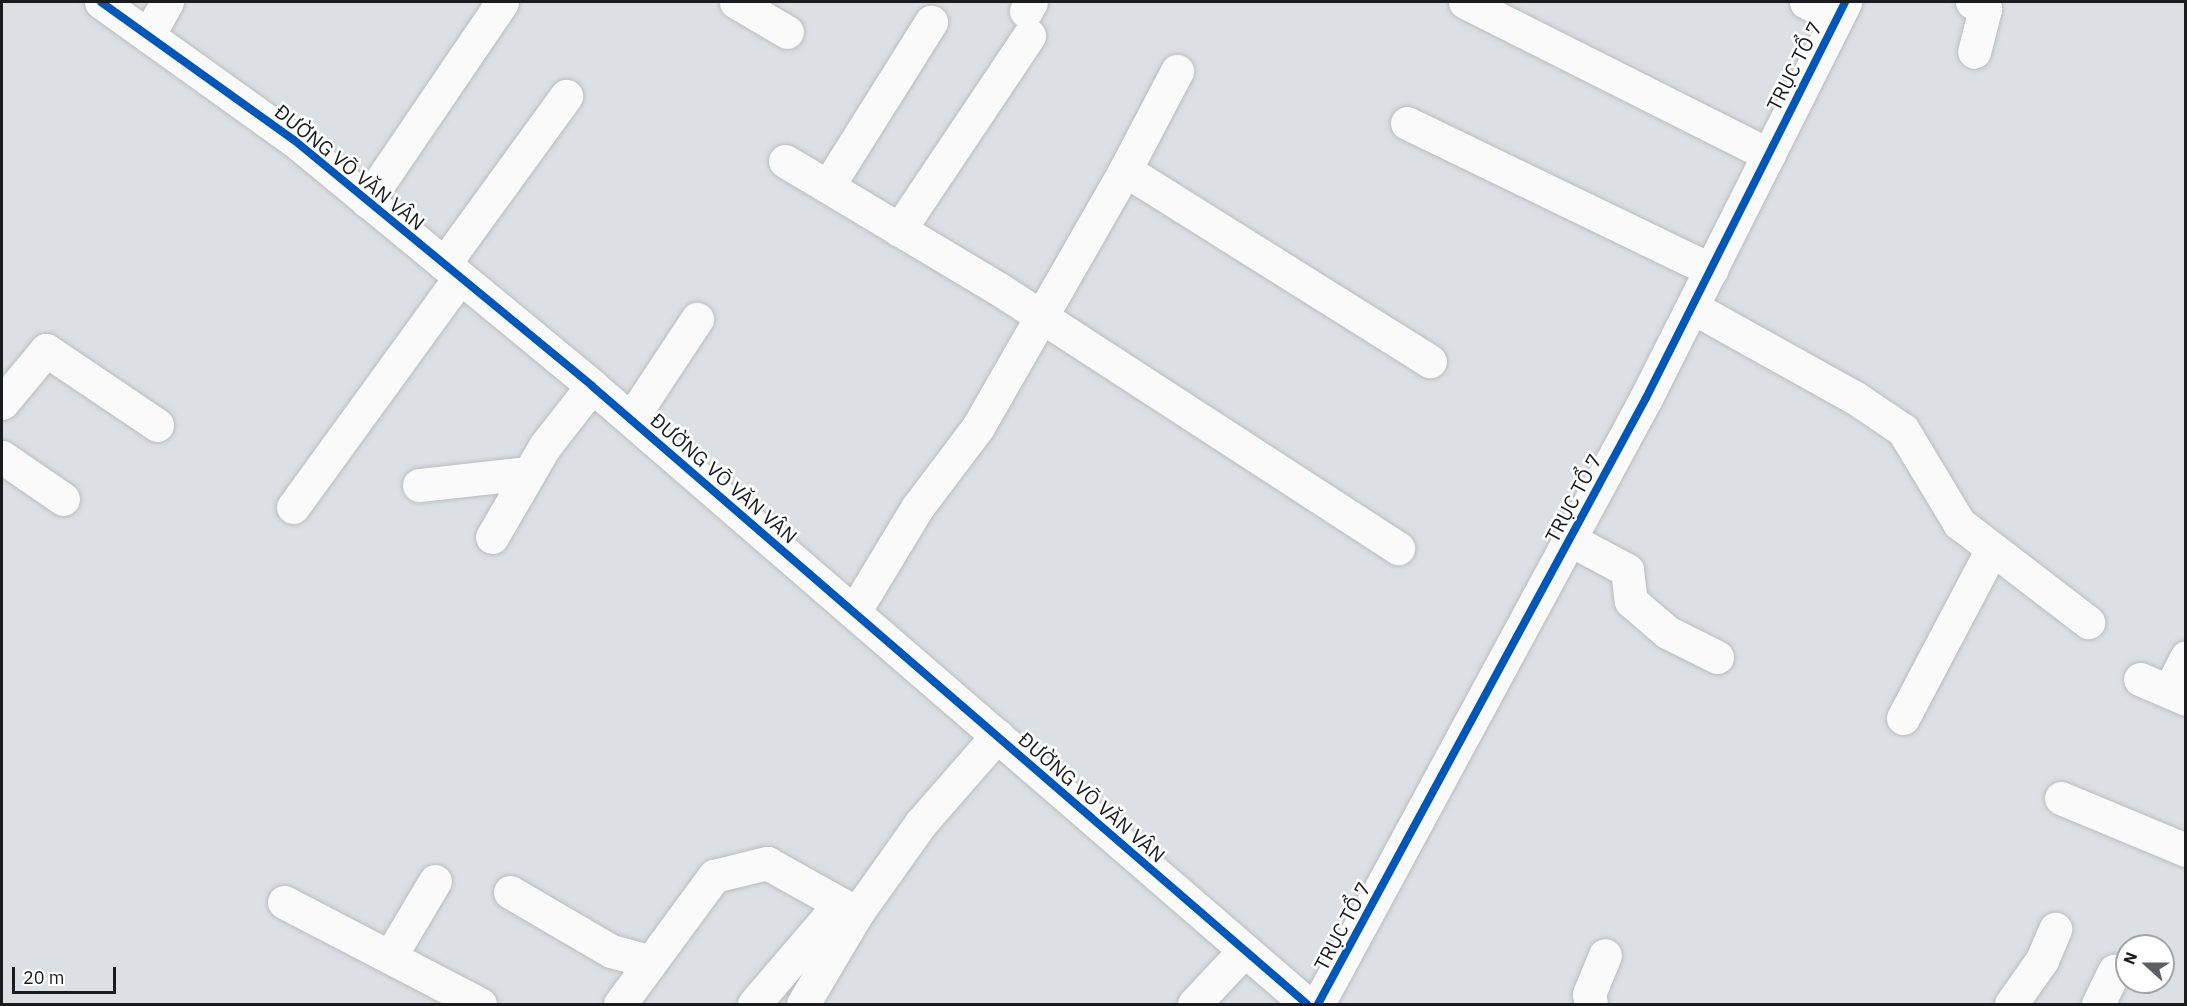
<!DOCTYPE html>
<html>
<head>
<meta charset="utf-8">
<style>
  body { margin:0 }
  #map { position:relative; width:2187px; height:1006px; overflow:hidden; background:#dce0e4; font-family:"IBM Plex Sans",sans-serif }
  div>[style] { position:absolute }
  .roads { filter:drop-shadow(0 0 2px #babdc0) drop-shadow(0 0 2px #babdc0) }
  .minor>* { height:33px; margin:-16.5px; padding:0 16.5px; transform-origin:16.5px; border-radius:16.5px; background:#fafafb }
  .cycleway>* { height:8px; margin:-4px; padding:0 4px; transform-origin:4px; border-radius:4px; background:#0057b8 }
  span { translate:-50% -50%; white-space:nowrap; text-align:center; line-height:1.15; -webkit-text-stroke:5px #fff; paint-order:stroke }
  .street-label { font-size:20px; color:#191b1e }
  .frame { position:absolute; inset:0; border:3px solid #191b1e; pointer-events:none }
  .north { position:absolute; left:2115px; top:934px; width:60px; height:60px; box-sizing:border-box; background:#fff; border:2px solid #a3a4a5; border-radius:50%; rotate:291deg; font-size:16px; font-weight:700; line-height:24px; text-align:center; color:#191b1e }
  .north::after { content:''; display:block; margin:auto; width:21px; height:27px; background:#5d6063; clip-path:polygon(50% 0,100% 100%,50% 72%,0 100%) }
  .scale { position:absolute; left:12px; top:967px; width:104px; height:27px; box-sizing:border-box; border:3px solid #191b1e; border-top:0; padding-left:8px; font-size:18px; line-height:21px; white-space:nowrap; color:#191b1e; -webkit-text-stroke:4px #fff; paint-order:stroke }
</style>
</head>
<body>
<div id="map">
  <div class="roads">
    <div class="minor">
      <div style="left:101px;top:2px;width:237px;rotate:35.6deg"></div>
      <div style="left:294px;top:140px;width:386px;rotate:39.5deg"></div>
      <div style="left:592px;top:386px;width:945px;rotate:40.84deg"></div>
      <div style="left:736px;top:2px;width:59px;rotate:30.5deg"></div>
      <div style="left:1465px;top:2px;width:340px;rotate:26.7deg"></div>
      <div style="left:1806px;top:2px;width:34px;rotate:26deg"></div>
      <div style="left:1972px;top:2px;width:15px;rotate:28deg"></div>
      <div style="left:1985px;top:9px;width:44px;rotate:104.3deg"></div>
      <div style="left:1026px;top:11px;width:10px;rotate:-61deg"></div>
      <div style="left:148px;top:36px;width:39px;rotate:-61deg"></div>
      <div style="left:1407px;top:123px;width:338px;rotate:25.8deg"></div>
      <div style="left:785px;top:161px;width:249px;rotate:30.9deg"></div>
      <div style="left:999px;top:289px;width:476px;rotate:33deg"></div>
      <div style="left:1125px;top:170px;width:112px;rotate:-62.3deg"></div>
      <div style="left:828px;top:186px;width:194px;rotate:-57.9deg"></div>
      <div style="left:367px;top:201px;width:240px;rotate:-55.8deg"></div>
      <div style="left:899px;top:230px;width:234px;rotate:-56.2deg"></div>
      <div style="left:444px;top:264px;width:208px;rotate:-54deg"></div>
      <div style="left:1692px;top:307px;width:185px;rotate:29.1deg"></div>
      <div style="left:1854px;top:397px;width:59px;rotate:34deg"></div>
      <div style="left:1903px;top:430px;width:109px;rotate:58.9deg"></div>
      <div style="left:1959px;top:523px;width:163px;rotate:37.5deg"></div>
      <div style="left:2px;top:403px;width:69px;rotate:-50.3deg"></div>
      <div style="left:46px;top:350px;width:134px;rotate:34deg"></div>
      <div style="left:631px;top:419px;width:120px;rotate:-56.6deg"></div>
      <div style="left:2px;top:457px;width:74px;rotate:34.5deg"></div>
      <div style="left:419px;top:485px;width:109px;rotate:-6.3deg"></div>
      <div style="left:293px;top:507px;width:284px;rotate:-54deg"></div>
      <div style="left:492px;top:537px;width:105px;rotate:-59.8deg"></div>
      <div style="left:545px;top:446px;width:76px;rotate:-51.9deg"></div>
      <div style="left:1569px;top:539px;width:66px;rotate:28.1deg"></div>
      <div style="left:1627px;top:570px;width:31px;rotate:83deg"></div>
      <div style="left:1631px;top:601px;width:48px;rotate:40.7deg"></div>
      <div style="left:1667px;top:632px;width:56px;rotate:26.6deg"></div>
      <div style="left:854px;top:612px;width:122px;rotate:-58.8deg"></div>
      <div style="left:917px;top:508px;width:101px;rotate:-53deg"></div>
      <div style="left:978px;top:427px;width:296px;rotate:-60.2deg"></div>
      <div style="left:1125px;top:170px;width:360px;rotate:32.1deg"></div>
      <div style="left:2140px;top:679px;width:50px;rotate:23.5deg"></div>
      <div style="left:2169px;top:691px;width:38px;rotate:-63deg"></div>
      <div style="left:1903px;top:718px;width:191px;rotate:-62.2deg"></div>
      <div style="left:2061px;top:798px;width:135px;rotate:22.6deg"></div>
      <div style="left:510px;top:892px;width:117px;rotate:30.3deg"></div>
      <div style="left:611px;top:951px;width:38px;rotate:15deg"></div>
      <div style="left:284px;top:902px;width:221px;rotate:27.5deg"></div>
      <div style="left:391px;top:955px;width:86px;rotate:-59.3deg"></div>
      <div style="left:620px;top:1004px;width:159px;rotate:-53.7deg"></div>
      <div style="left:714px;top:876px;width:55px;rotate:-13.8deg"></div>
      <div style="left:767px;top:863px;width:103px;rotate:29.1deg"></div>
      <div style="left:857px;top:913px;width:110px;rotate:-54.6deg"></div>
      <div style="left:921px;top:823px;width:116px;rotate:-48.9deg"></div>
      <div style="left:754px;top:1004px;width:130px;rotate:-49.4deg"></div>
      <div style="left:803px;top:1004px;width:106px;rotate:-59.3deg"></div>
      <div style="left:1194px;top:1004px;width:73px;rotate:-46.7deg"></div>
      <div style="left:1318px;top:1004px;width:689px;rotate:-61.58deg"></div>
      <div style="left:1646px;top:398px;width:443px;rotate:-63.3deg"></div>
      <div style="left:1591px;top:1004px;width:10px;rotate:-101deg"></div>
      <div style="left:1589px;top:994px;width:42px;rotate:-67.7deg"></div>
      <div style="left:2011px;top:1004px;width:54px;rotate:-54.8deg"></div>
      <div style="left:2042px;top:960px;width:34px;rotate:-67deg"></div>
      <div style="left:2098px;top:1004px;width:37px;rotate:-64deg"></div>
    </div>
  </div>
  <div class="cycleway">
    <div style="left:101px;top:2px;width:237px;rotate:35.6deg"></div>
    <div style="left:294px;top:140px;width:386px;rotate:39.5deg"></div>
    <div style="left:592px;top:386px;width:945px;rotate:40.84deg"></div>
    <div style="left:1318px;top:1004px;width:689px;rotate:-61.58deg"></div>
    <div style="left:1646px;top:398px;width:443px;rotate:-63.3deg"></div>
  </div>
  <div class="street-label">
    <span style="left:1794px;top:66px;rotate:-63deg">TRỤC TỔ 7</span>
    <span style="left:350px;top:167px;rotate:39deg">ĐƯỜNG VÕ VĂN VÂN</span>
    <span style="left:724px;top:478px;rotate:41deg">ĐƯỜNG VÕ VĂN VÂN</span>
    <span style="left:1573px;top:498px;rotate:-62deg">TRỤC TỔ 7</span>
    <span style="left:1092px;top:797px;rotate:41deg">ĐƯỜNG VÕ VĂN VÂN</span>
    <span style="left:1342px;top:926px;rotate:-62deg">TRỤC TỔ 7</span>
  </div>
  <div class="frame"></div>
  <div class="north">N</div>
  <div class="scale">20 m</div>
</div>
</body>
</html>
